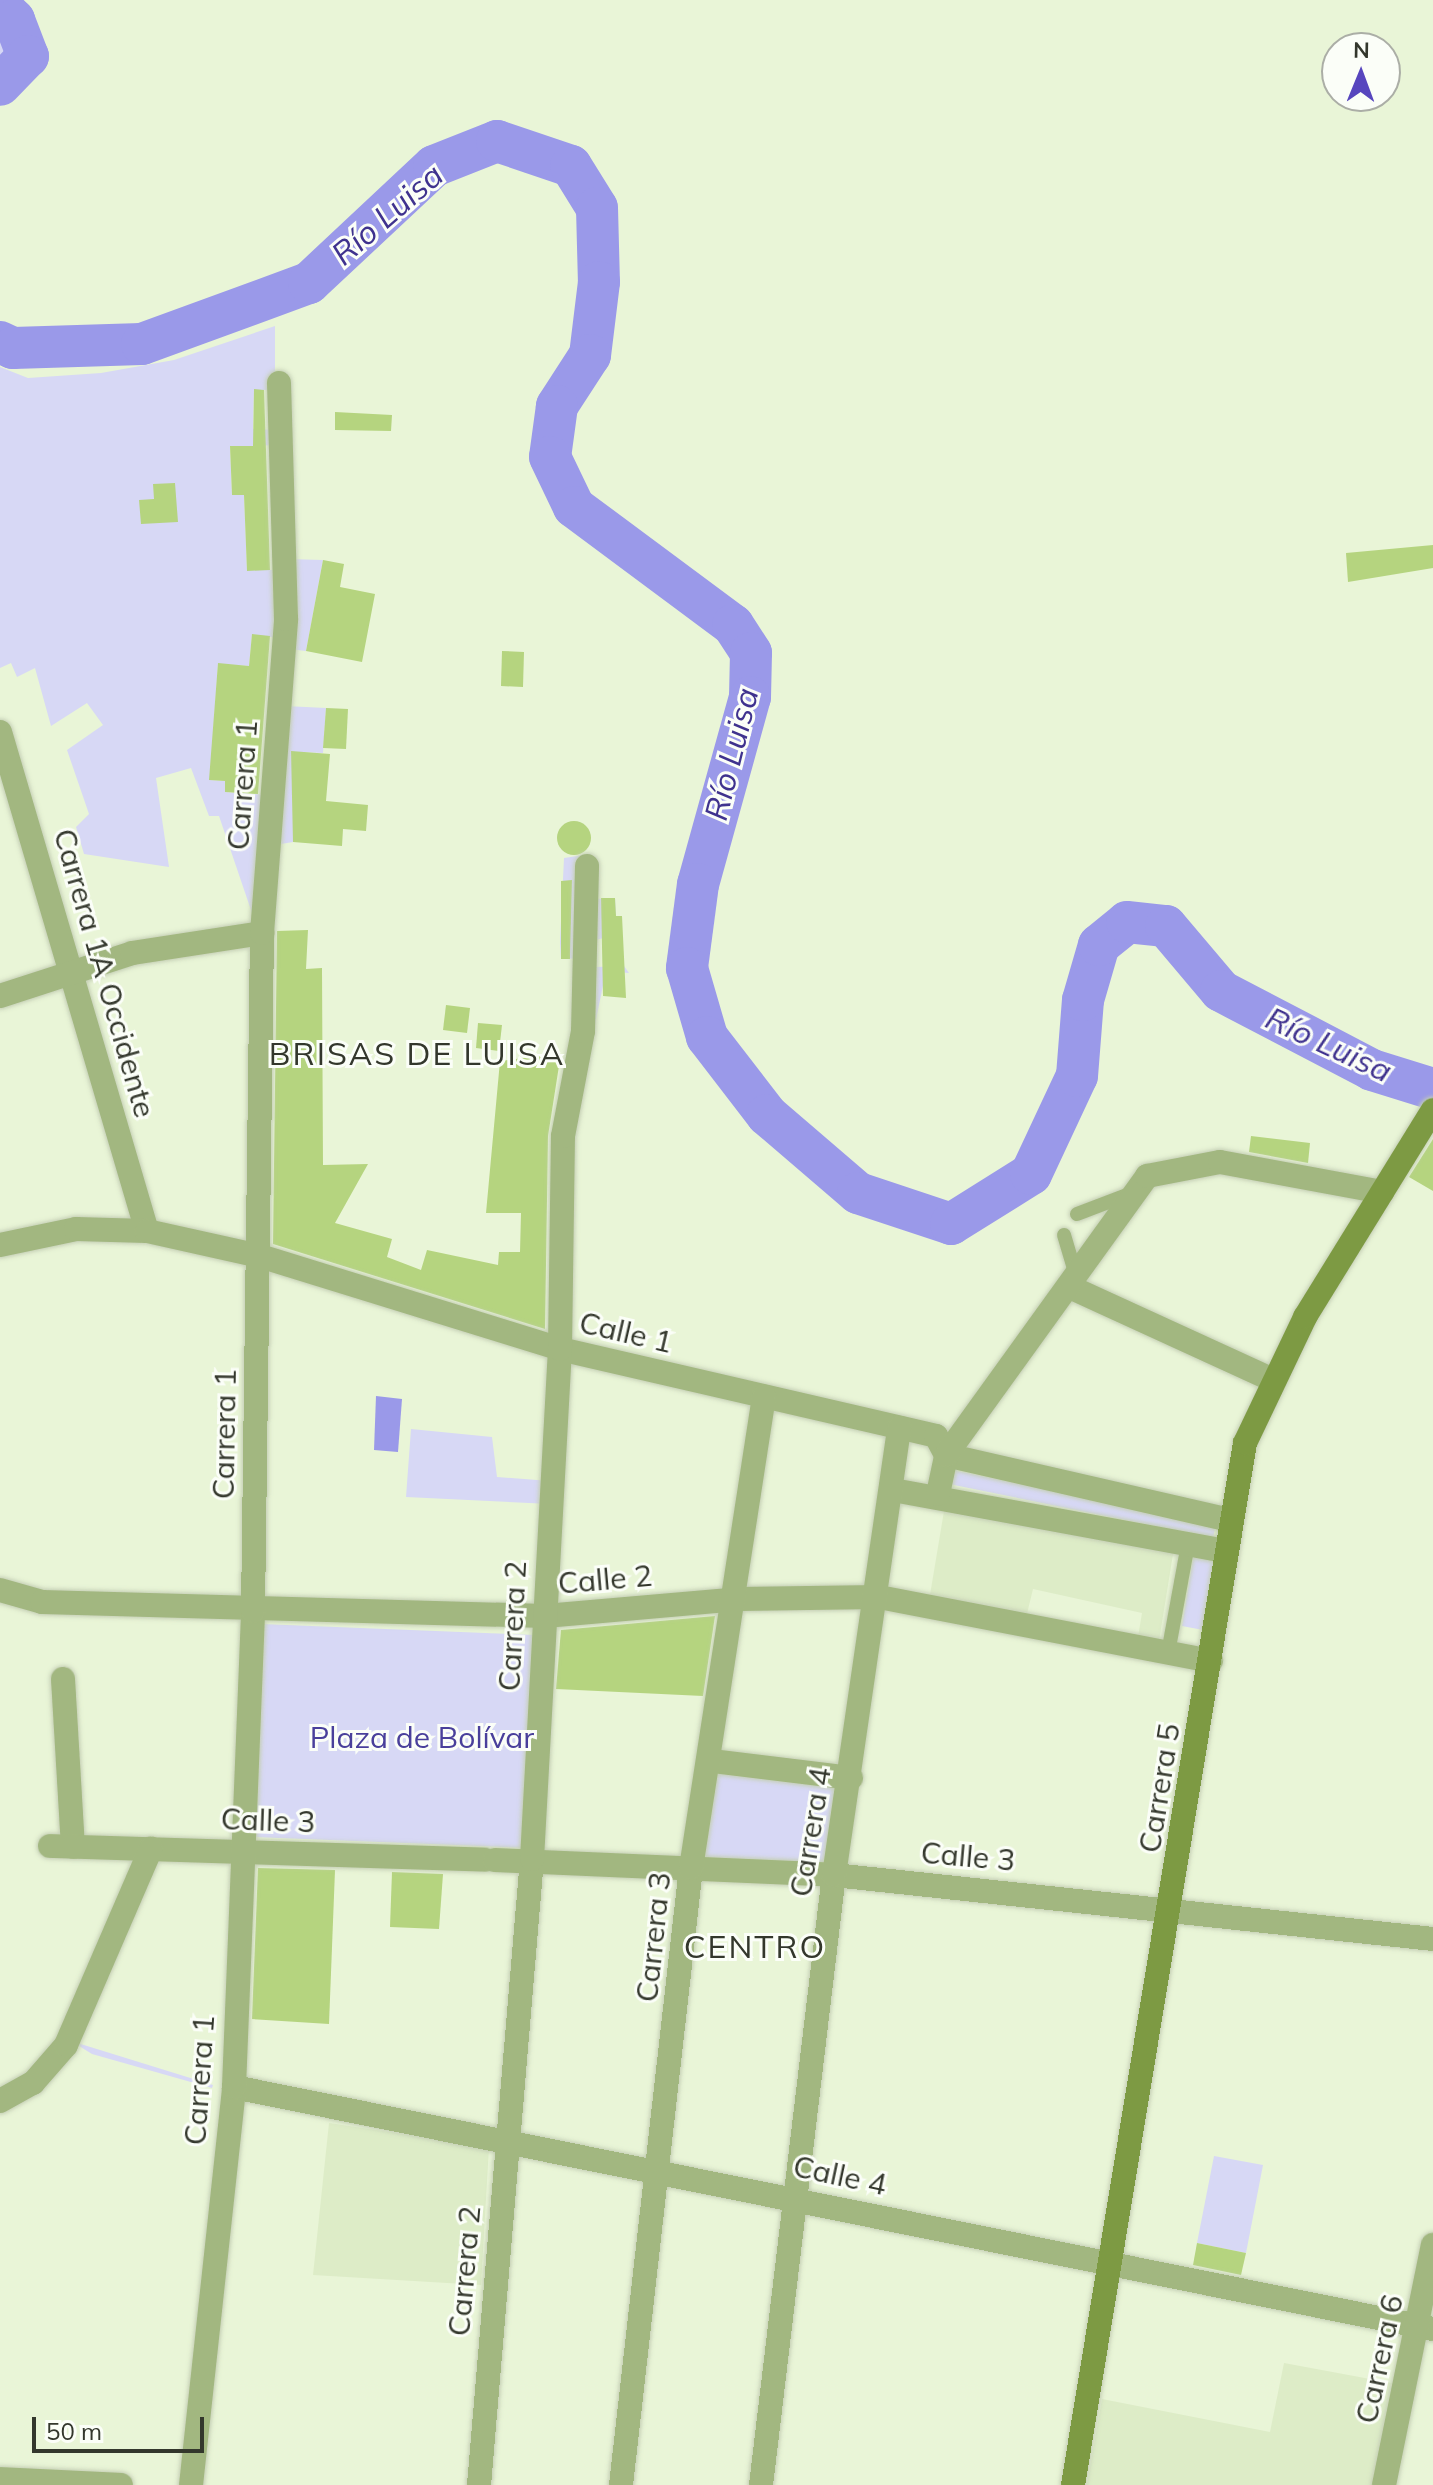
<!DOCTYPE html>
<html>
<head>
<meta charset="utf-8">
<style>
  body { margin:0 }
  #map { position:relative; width:1433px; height:2485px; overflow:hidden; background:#e9f5d7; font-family:Mulish,sans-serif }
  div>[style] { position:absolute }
  .built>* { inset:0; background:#ddecc7 }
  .green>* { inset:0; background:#d7d8f5 }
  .water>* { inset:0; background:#9a99e9 }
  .river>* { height:42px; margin:-21px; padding:0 21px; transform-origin:21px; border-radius:21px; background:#9a99e9 }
  .building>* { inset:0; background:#b5d47f }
  .round { border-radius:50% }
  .roads { filter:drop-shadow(0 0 2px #c5cfb5) drop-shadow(0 0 2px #c5cfb5) }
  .lane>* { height:14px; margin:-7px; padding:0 7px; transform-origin:7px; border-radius:7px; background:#a2b780 }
  .street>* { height:24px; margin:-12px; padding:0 12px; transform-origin:12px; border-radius:12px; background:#a2b780 }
  .secondary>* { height:24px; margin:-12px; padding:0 12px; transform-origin:12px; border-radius:12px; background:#7d9a43 }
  span { translate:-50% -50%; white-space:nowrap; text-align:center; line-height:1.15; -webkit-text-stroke:6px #fbfef8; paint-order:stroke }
  .street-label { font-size:30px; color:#33372c }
  .park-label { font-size:30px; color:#493f9b }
  .water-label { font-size:32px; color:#3f328e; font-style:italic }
  .neighbourhood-label { font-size:32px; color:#33372c; letter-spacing:2px }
  .north { position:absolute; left:1321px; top:32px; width:80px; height:80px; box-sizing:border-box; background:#fbfef8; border:2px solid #abaea6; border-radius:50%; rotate:1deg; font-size:22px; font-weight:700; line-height:32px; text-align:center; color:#33372c }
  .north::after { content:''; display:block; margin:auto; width:28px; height:36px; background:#5746be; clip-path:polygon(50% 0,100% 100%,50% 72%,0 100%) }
  .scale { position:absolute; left:32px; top:2417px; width:172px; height:36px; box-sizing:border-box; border:4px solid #33372c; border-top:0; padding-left:10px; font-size:24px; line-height:28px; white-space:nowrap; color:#33372c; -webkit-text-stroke:6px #fbfef8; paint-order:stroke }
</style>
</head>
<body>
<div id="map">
  <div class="built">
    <div style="clip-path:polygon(946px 1499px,1174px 1548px,1158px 1647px,1137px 1643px,1142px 1613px,1033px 1589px,1025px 1622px,929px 1601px)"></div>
    <div style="clip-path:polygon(329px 2123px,489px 2147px,481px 2285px,313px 2275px)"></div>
    <div style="clip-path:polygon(1284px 2363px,1397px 2384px,1376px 2485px,1087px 2485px,1102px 2399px,1270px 2432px)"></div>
  </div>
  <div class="green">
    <div style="clip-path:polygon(0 13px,11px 23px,20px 55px,0 78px)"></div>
    <div style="clip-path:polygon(275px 326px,275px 390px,254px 390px,253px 429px,275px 430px,274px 445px,230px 447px,232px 495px,244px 495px,247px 570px,278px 570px,280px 638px,252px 635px,249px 666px,218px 664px,210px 780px,225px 781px,225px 792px,266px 795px,254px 919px,219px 816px,209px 816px,191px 768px,156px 778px,169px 867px,84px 854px,76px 827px,89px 814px,67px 750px,103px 725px,87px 703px,51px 726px,35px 668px,17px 677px,11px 663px,0 668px,0 367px,28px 378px,101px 373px,174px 360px)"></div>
    <div style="clip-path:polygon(287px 559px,323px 560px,306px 651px,289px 649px)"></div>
    <div style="clip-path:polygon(285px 706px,326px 708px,323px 753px,301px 752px,293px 842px,275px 845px)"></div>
    <div style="clip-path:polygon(591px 854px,594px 899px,615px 898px,617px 935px,595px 940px,596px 967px,624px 966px,629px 973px,606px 971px,593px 1034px,582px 958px,561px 959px,560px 942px,564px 858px)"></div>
    <div style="clip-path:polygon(411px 1429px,492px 1437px,497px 1477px,550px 1481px,550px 1504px,406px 1497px)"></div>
    <div style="clip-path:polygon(952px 1470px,1216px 1524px,1213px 1538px,949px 1484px)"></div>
    <div style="clip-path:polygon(1194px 1553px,1215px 1556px,1203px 1630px,1182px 1626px)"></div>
    <div style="clip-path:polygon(262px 1624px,535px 1635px,527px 1848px,254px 1837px)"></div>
    <div style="clip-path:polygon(718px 1768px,843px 1782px,828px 1868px,702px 1863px)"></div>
    <div style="clip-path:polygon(71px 2041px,213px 2085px,212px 2088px,92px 2054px)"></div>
    <div style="clip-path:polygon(1214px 2156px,1263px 2165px,1246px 2253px,1197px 2243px)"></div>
  </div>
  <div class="water">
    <div style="clip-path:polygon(376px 1396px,402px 1399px,398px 1452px,374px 1450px)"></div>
  </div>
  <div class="river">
    <div style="left:0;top:6px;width:20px;rotate:45deg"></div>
    <div style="left:14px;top:20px;width:39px;rotate:69deg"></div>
    <div style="left:28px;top:56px;width:40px;rotate:134deg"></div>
    <div style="left:0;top:342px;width:14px;rotate:25deg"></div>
    <div style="left:13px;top:348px;width:129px;rotate:-1.8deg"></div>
    <div style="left:142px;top:344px;width:178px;rotate:-20.1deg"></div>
    <div style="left:309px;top:283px;width:171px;rotate:-43.1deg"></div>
    <div style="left:434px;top:166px;width:68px;rotate:-21.6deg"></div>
    <div style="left:497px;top:141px;width:78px;rotate:18.7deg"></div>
    <div style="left:571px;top:166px;width:49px;rotate:58.2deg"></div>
    <div style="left:597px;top:208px;width:74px;rotate:88.5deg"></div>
    <div style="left:599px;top:282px;width:74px;rotate:97deg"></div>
    <div style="left:590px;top:355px;width:61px;rotate:122.9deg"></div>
    <div style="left:557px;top:406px;width:51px;rotate:97.8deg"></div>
    <div style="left:550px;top:457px;width:55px;rotate:64.4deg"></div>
    <div style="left:574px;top:507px;width:198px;rotate:36.6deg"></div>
    <div style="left:733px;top:625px;width:33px;rotate:57deg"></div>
    <div style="left:751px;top:653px;width:44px;rotate:91.3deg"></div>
    <div style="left:750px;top:697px;width:194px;rotate:105.5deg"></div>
    <div style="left:698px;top:884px;width:85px;rotate:97.5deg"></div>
    <div style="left:687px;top:968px;width:72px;rotate:73.8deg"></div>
    <div style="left:707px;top:1037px;width:98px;rotate:52.4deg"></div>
    <div style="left:767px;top:1115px;width:120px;rotate:40.6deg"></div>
    <div style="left:858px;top:1193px;width:98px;rotate:18.4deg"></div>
    <div style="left:951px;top:1224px;width:94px;rotate:-32deg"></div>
    <div style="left:1031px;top:1174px;width:108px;rotate:-64.9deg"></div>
    <div style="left:1077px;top:1076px;width:76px;rotate:-85.5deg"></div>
    <div style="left:1083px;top:1000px;width:57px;rotate:-73.8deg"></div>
    <div style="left:1099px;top:945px;width:36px;rotate:-39deg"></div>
    <div style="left:1127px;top:922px;width:39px;rotate:6deg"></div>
    <div style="left:1166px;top:926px;width:85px;rotate:49.8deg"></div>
    <div style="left:1221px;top:991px;width:170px;rotate:27.6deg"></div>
    <div style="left:1372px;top:1070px;width:64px;rotate:17.3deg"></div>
  </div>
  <div class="building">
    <div style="clip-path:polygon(254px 389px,264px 390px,270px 570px,247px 571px,244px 495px,232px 495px,230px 446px,253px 446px)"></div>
    <div style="clip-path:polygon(335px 412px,392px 415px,391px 431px,335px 430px)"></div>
    <div style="clip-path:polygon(175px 483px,178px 522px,141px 524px,139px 500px,154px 499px,153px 484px)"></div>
    <div style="clip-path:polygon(1433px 545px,1433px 568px,1348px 582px,1346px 553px)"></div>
    <div style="clip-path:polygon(323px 560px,344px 564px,340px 587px,375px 594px,362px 662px,306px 651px)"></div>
    <div style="clip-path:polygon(252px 634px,270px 636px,258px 794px,225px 792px,225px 781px,209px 780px,218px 663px,249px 666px)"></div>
    <div style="clip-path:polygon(502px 651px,524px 652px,523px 687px,501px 686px)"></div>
    <div style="clip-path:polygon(326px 708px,348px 709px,346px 749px,323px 748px)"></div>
    <div style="clip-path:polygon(291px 751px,330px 754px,326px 801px,368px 805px,366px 831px,343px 829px,342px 846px,293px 842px)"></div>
    <div class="round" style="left:557px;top:821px;width:34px;height:34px"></div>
    <div style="clip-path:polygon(572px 880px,570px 959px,561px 959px,561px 881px)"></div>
    <div style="clip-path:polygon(601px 898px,615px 898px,616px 916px,622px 916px,626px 998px,603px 996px)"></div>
    <div style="clip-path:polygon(308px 930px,306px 969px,322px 968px,323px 1165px,368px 1164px,335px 1223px,392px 1239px,387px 1257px,421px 1270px,427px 1250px,498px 1265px,499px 1252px,520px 1252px,521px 1213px,486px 1213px,500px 1061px,561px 1053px,548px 1136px,545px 1329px,273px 1244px,277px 931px)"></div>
    <div style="clip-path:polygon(446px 1005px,470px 1008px,467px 1033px,443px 1030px)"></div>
    <div style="clip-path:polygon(478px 1023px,502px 1025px,499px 1051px,476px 1048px)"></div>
    <div style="clip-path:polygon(1251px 1136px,1310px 1143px,1308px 1163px,1249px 1152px)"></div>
    <div style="clip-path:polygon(1433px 1139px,1433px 1191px,1409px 1177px)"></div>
    <div style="clip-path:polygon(715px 1616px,703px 1696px,556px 1689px,561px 1630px)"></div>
    <div style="clip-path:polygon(258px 1868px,335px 1870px,329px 2024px,252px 2019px)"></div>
    <div style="clip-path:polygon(392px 1872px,443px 1874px,439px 1929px,390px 1927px)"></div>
    <div style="clip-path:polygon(1197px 2243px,1246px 2253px,1241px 2275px,1193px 2265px)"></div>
  </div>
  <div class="roads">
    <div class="lane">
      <div style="left:1077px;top:1214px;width:59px;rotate:-20.9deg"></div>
      <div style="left:1064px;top:1235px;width:46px;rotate:73.5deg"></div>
      <div style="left:1168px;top:1653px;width:111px;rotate:-79.6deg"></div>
    </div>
    <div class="street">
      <div style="left:0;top:732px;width:520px;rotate:73.59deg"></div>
      <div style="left:0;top:996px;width:139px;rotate:-18deg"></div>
      <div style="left:132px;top:953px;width:132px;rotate:-8.7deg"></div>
      <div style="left:0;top:1245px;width:78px;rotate:-11.9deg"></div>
      <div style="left:76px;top:1229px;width:71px;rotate:1.6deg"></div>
      <div style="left:147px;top:1231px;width:116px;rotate:12.5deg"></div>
      <div style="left:260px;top:1256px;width:314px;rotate:17.2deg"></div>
      <div style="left:560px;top:1349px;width:386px;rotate:13deg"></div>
      <div style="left:936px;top:1436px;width:21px;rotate:62deg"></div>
      <div style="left:946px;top:1455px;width:290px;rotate:12.9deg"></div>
      <div style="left:1072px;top:1288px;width:221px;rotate:24.6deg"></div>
      <div style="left:893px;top:1490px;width:337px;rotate:10.4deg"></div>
      <div style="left:938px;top:1494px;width:40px;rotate:-78deg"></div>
      <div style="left:946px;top:1455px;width:344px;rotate:-54.2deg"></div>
      <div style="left:1147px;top:1176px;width:74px;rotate:-10.9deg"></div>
      <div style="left:1220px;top:1162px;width:165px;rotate:10.5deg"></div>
      <div style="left:0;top:1590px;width:44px;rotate:15.9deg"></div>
      <div style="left:42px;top:1602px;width:503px;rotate:1.59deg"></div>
      <div style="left:545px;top:1616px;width:194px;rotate:-5deg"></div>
      <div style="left:738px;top:1599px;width:141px;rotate:-0.8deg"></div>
      <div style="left:879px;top:1597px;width:338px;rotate:10.9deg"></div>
      <div style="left:63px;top:1679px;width:168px;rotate:86.6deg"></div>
      <div style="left:713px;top:1761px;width:139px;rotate:7deg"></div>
      <div style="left:50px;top:1846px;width:435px;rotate:1.8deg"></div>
      <div style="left:495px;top:1860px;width:339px;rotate:2.5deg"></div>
      <div style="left:834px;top:1875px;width:602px;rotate:6.1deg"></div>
      <div style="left:234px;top:2087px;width:1223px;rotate:11.41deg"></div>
      <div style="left:0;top:2101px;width:38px;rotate:-29deg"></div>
      <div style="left:33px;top:2083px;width:50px;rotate:-49deg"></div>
      <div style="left:66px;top:2045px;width:214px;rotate:-66.6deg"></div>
      <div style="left:0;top:2479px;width:121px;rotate:2.8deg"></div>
      <div style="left:191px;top:2485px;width:400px;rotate:-83.8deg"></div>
      <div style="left:234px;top:2087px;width:476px;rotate:-87.7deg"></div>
      <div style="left:253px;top:1611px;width:678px;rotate:-89.24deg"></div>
      <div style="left:262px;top:933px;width:315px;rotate:-85.6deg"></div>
      <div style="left:286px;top:619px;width:236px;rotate:-91.7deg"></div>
      <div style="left:479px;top:2485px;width:628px;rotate:-85.16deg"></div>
      <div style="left:532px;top:1859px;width:511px;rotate:-86.86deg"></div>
      <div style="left:560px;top:1349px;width:213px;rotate:-89.2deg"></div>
      <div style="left:563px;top:1136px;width:107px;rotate:-79.2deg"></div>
      <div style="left:583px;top:1031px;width:165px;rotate:-88.6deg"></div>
      <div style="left:621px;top:2485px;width:621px;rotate:-83.53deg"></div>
      <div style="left:691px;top:1868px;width:477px;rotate:-81.2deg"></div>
      <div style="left:761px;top:2485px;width:614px;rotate:-83.18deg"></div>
      <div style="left:834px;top:1875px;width:452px;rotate:-81.7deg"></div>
      <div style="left:1384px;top:2485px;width:245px;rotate:-78.5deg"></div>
    </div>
    <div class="secondary">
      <div style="left:1073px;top:2485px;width:1056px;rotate:-80.63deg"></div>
      <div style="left:1245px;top:1443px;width:140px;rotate:-64.5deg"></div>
      <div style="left:1305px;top:1317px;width:243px;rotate:-58.3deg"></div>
    </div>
  </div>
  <div class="street-label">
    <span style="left:242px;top:785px;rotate:-86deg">Carrera 1</span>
    <span style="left:105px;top:973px;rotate:74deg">Carrera 1A Occidente</span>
    <span style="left:626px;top:1332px;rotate:13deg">Calle 1</span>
    <span style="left:224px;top:1434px;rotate:-89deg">Carrera 1</span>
    <span style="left:605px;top:1579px;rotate:-5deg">Calle 2</span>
    <span style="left:512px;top:1626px;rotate:-87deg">Carrera 2</span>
    <span style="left:1159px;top:1788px;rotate:-81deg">Carrera 5</span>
    <span style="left:268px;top:1820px;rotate:2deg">Calle 3</span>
    <span style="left:810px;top:1832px;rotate:-81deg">Carrera 4</span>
    <span style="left:968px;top:1856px;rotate:5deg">Calle 3</span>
    <span style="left:653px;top:1937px;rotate:-84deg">Carrera 3</span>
    <span style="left:199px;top:2080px;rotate:-86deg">Carrera 1</span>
    <span style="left:840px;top:2175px;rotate:12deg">Calle 4</span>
    <span style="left:464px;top:2271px;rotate:-85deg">Carrera 2</span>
    <span style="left:1379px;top:2359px;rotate:-78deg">Carrera 6</span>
  </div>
  <div class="park-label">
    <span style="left:422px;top:1737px">Plaza de Bolívar</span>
  </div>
  <div class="water-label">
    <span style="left:387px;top:214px;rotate:-41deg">Río Luisa</span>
    <span style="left:731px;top:754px;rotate:-76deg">Río Luisa</span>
    <span style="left:1329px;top:1044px;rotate:25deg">Río Luisa</span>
  </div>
  <div class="neighbourhood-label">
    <span style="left:417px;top:1053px">BRISAS DE LUISA</span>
    <span style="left:755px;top:1946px">CENTRO</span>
  </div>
  <div class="north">N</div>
  <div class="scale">50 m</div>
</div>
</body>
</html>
